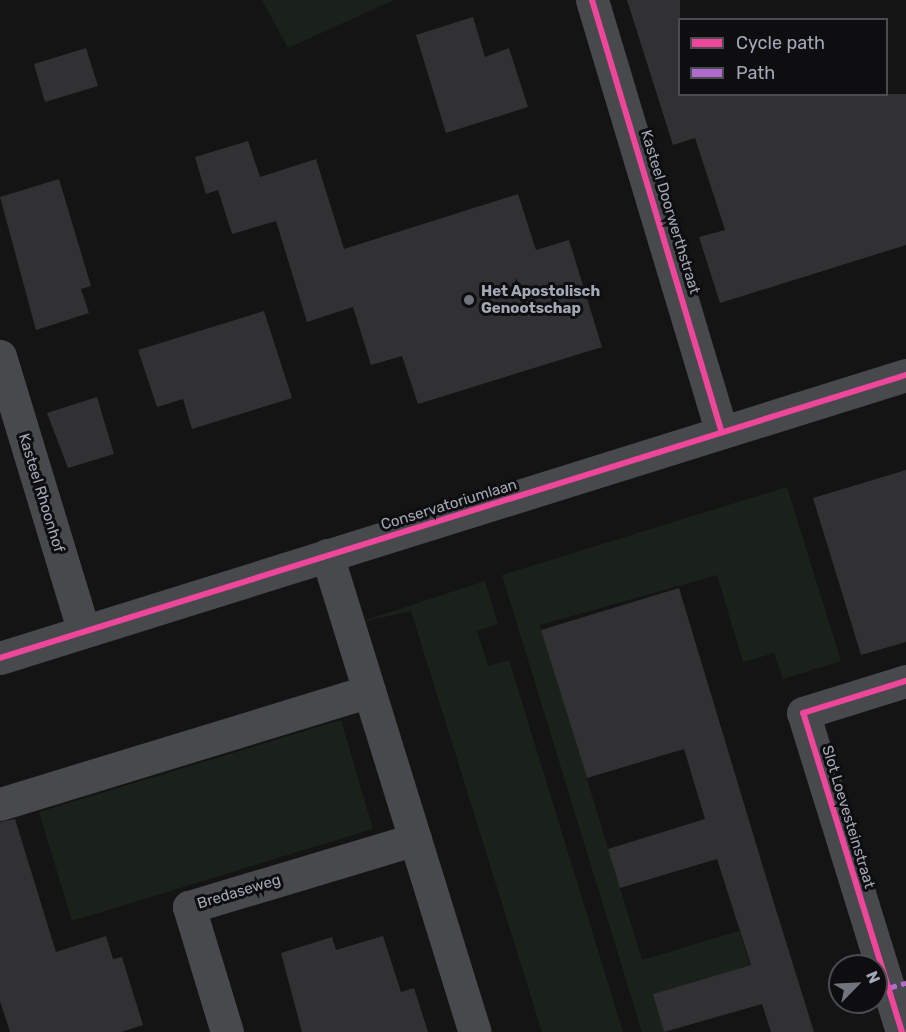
<!DOCTYPE html>
<html>
<head>
<meta charset="utf-8">
<style>
  body { margin:0 }
  #map { position:relative; width:906px; height:1032px; overflow:hidden; background:#141414; font-family:Rubik,sans-serif }
  div>[style] { position:absolute }
  .green>* { inset:0; background:#1a211b }
  .building>* { inset:0; background:#313133 }
  .minor>* { height:33px; margin:-16.5px; padding:0 16.5px; transform-origin:16.5px; border-radius:16.5px; background:#48494d }
  .quiet>* { height:4.5px; margin-top:-2.25px; transform-origin:0; background:repeating-linear-gradient(90deg,#b06ccc 0 9px,transparent 0 13.5px) }
  .cycleway>* { height:6px; margin:-3px; padding:0 3px; transform-origin:3px; border-radius:3px; background:#ed469a }
  .dots>* { width:16px; height:16px; translate:-50% -50%; box-sizing:border-box; border:3px solid #0e0e10; border-radius:50% }
  span { translate:-50% -50%; white-space:nowrap; text-align:center; line-height:1.15; -webkit-text-stroke:6px #0e0e10; paint-order:stroke }
  .street-label { font-size:15px; color:#a3a8b6 }
  .poi-label { font-size:15px; color:#a3a8b6; font-weight:700 }
  .left { translate:0 -50%; text-align:left }
  .legend { position:absolute; left:678px; top:18px; width:210px; height:78px; box-sizing:border-box; background:#0e0e10; border:2px solid #4a4c52; margin:0; padding:8px 10px; list-style:none; font-size:18px; color:#a3a8b6 }
  .legend li { display:flex; align-items:center; gap:12px; height:30px }
  .legend b { width:30px; border:2px solid #4a4c52 }
  .north { position:absolute; left:828px; top:954px; width:60px; height:60px; box-sizing:border-box; background:#0e0e10; border:2px solid #4a4c52; border-radius:50%; rotate:66deg; font-size:16px; font-weight:700; line-height:24px; text-align:center; color:#a3a8b6 }
  .north::after { content:''; display:block; margin:auto; width:21px; height:27px; background:#71747d; clip-path:polygon(50% 0,100% 100%,50% 72%,0 100%) }
</style>
</head>
<body>
<div id="map">
  <div class="green">
    <div style="clip-path:polygon(262px 0,394px 0,288px 48px)"></div>
    <div style="clip-path:polygon(787px 487px,841px 661px,783px 679px,774px 653px,743px 662px,717px 575px,540px 625px,642px 960px,739px 931px,750px 965px,653px 994px,664px 1032px,642px 1032px,502px 575px)"></div>
    <div style="clip-path:polygon(485px 581px,498px 624px,477px 631px,488px 666px,509px 660px,623px 1032px,542px 1032px,411px 611px,357px 623px)"></div>
    <div style="clip-path:polygon(341px 720px,373px 829px,72px 921px,39px 812px)"></div>
  </div>
  <div class="building">
    <div style="clip-path:polygon(627px 0,680px 0,680px 94px,906px 94px,906px 245px,720px 303px,699px 237px,725px 230px,695px 138px,673px 145px)"></div>
    <div style="clip-path:polygon(473px 17px,485px 57px,509px 48px,528px 107px,446px 133px,416px 35px)"></div>
    <div style="clip-path:polygon(86px 48px,98px 86px,45px 102px,34px 64px)"></div>
    <div style="clip-path:polygon(248px 141px,260px 177px,316px 159px,344px 249px,518px 194px,536px 250px,569px 240px,602px 347px,418px 404px,402px 356px,371px 365px,353px 307px,307px 322px,276px 221px,232px 234px,218px 190px,206px 194px,195px 157px)"></div>
    <div style="clip-path:polygon(59px 179px,91px 286px,81px 289px,89px 313px,36px 330px,0 197px)"></div>
    <div style="clip-path:polygon(264px 311px,292px 398px,192px 429px,183px 399px,157px 407px,138px 350px)"></div>
    <div style="clip-path:polygon(97px 397px,114px 454px,68px 468px,47px 413px)"></div>
    <div style="clip-path:polygon(906px 470px,906px 642px,861px 655px,813px 498px)"></div>
    <div style="clip-path:polygon(679px 588px,773px 900px,814px 1032px,771px 1032px,762px 1004px,664px 1032px,653px 994px,751px 965px,717px 859px,620px 888px,608px 849px,705px 819px,684px 749px,587px 778px,541px 630px)"></div>
    <div style="clip-path:polygon(15px 819px,56px 952px,106px 936px,113px 959px,122px 957px,143px 1025px,121px 1032px,10px 1032px,0 1001px,0 822px)"></div>
    <div style="clip-path:polygon(383px 936px,401px 992px,414px 988px,428px 1032px,302px 1032px,281px 953px,332px 937px,336px 950px)"></div>
  </div>
  <div class="minor">
    <div style="left:592px;top:0;width:451px;rotate:73.3deg"></div>
    <div style="left:0;top:356px;width:286px;rotate:73.1deg"></div>
    <div style="left:327px;top:555px;width:499px;rotate:72.8deg"></div>
    <div style="left:0;top:658px;width:949px;rotate:-17.35deg"></div>
    <div style="left:0;top:804px;width:386px;rotate:-17deg"></div>
    <div style="left:227px;top:1032px;width:131px;rotate:-106.9deg"></div>
    <div style="left:189px;top:907px;width:236px;rotate:-16.7deg"></div>
    <div style="left:902px;top:1032px;width:334px;rotate:-107.2deg"></div>
    <div style="left:803px;top:713px;width:108px;rotate:-17.3deg"></div>
  </div>
  <div class="quiet">
    <div style="left:888px;top:988px;width:19px;rotate:-16deg"></div>
  </div>
  <div class="cycleway">
    <div style="left:592px;top:0;width:451px;rotate:73.3deg"></div>
    <div style="left:0;top:658px;width:949px;rotate:-17.35deg"></div>
    <div style="left:902px;top:1032px;width:334px;rotate:-107.2deg"></div>
    <div style="left:803px;top:713px;width:108px;rotate:-17.3deg"></div>
  </div>
  <div class="dots">
    <div style="left:469px;top:300px;background:#71747d"></div>
  </div>
  <div class="street-label">
    <span style="left:670px;top:212px;rotate:73deg">Kasteel Doorwerthstraat</span>
    <span style="left:41px;top:493px;rotate:73deg">Kasteel Rhoonhof</span>
    <span style="left:449px;top:505px;rotate:-17deg">Conservatoriumlaan</span>
    <span style="left:848px;top:817px;rotate:73deg">Slot Loevesteinstraat</span>
    <span style="left:239px;top:892px;rotate:-17deg">Bredaseweg</span>
  </div>
  <div class="poi-label">
    <span class="left" style="left:481px;top:300px">Het Apostolisch<br>Genootschap</span>
  </div>
  <ul class="legend">
  <li><b style="height:8px;background:#ed469a"></b>Cycle path</li>
  <li><b style="height:8px;background:#b06ccc"></b>Path</li>
  </ul>
  <div class="north">N</div>
</div>
</body>
</html>
